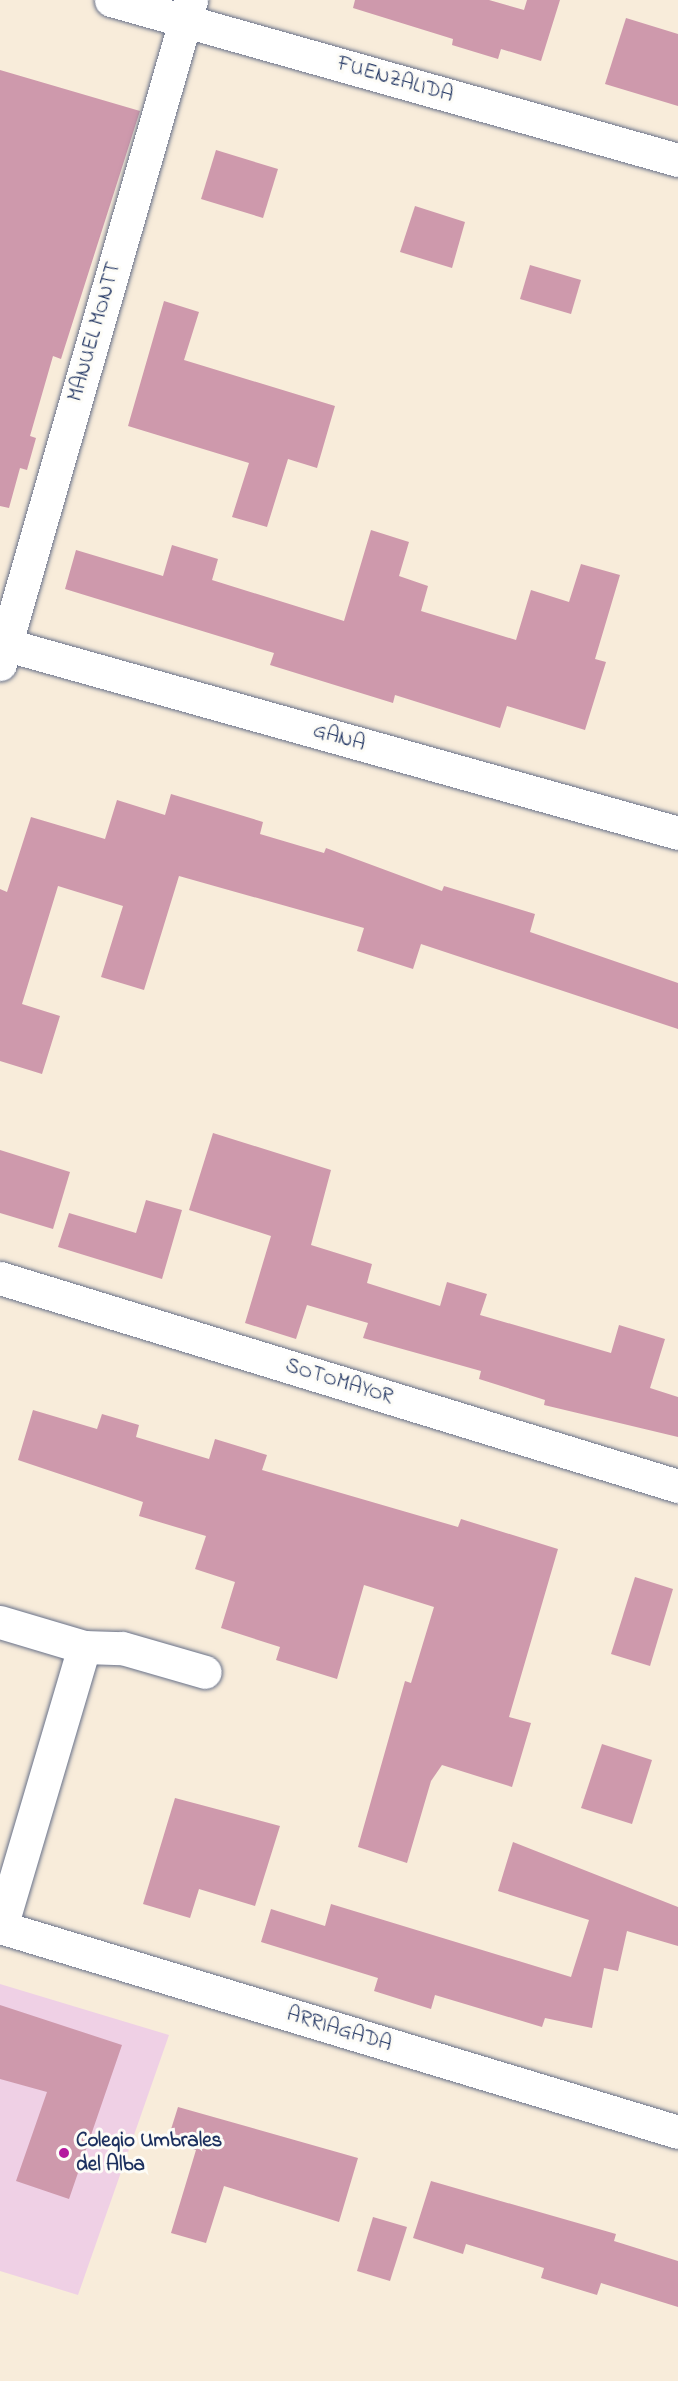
<!DOCTYPE html>
<html>
<head>
<meta charset="utf-8">
<style>
  body { margin:0 }
  #map { position:relative; width:678px; height:2381px; overflow:hidden; background:#f8ecda; font-family:"Indie Flower",sans-serif }
  div>[style] { position:absolute }
  .built>* { inset:0; background:#efd0e5 }
  .building>* { inset:0; background:#ce99ac }
  .roads { filter:drop-shadow(0 0 2px #687189) drop-shadow(0 0 2px #687189) }
  .minor>* { height:33px; margin:-16.5px; padding:0 16.5px; transform-origin:16.5px; border-radius:16.5px; background:#fff }
  .dots>* { width:16px; height:16px; translate:-50% -50%; box-sizing:border-box; border:3px solid #fdfcf7; border-radius:50% }
  span { translate:-50% -50%; white-space:nowrap; text-align:center; line-height:1.15; -webkit-text-stroke:6px #fdfcf7; paint-order:stroke }
  .street-label { font-size:21px; color:#1b2f5e }
  .poi-label { font-size:21px; color:#1b2f5e; font-weight:700 }
  .left { translate:0 -50%; text-align:left }
</style>
</head>
<body>
<div id="map">
  <div class="built">
    <div style="clip-path:polygon(0 1984px,169px 2035px,78px 2295px,0 2271px)"></div>
  </div>
  <div class="building">
    <div style="clip-path:polygon(355px 0,489px 0,524px 10px,527px 0,560px 0,541px 61px,501px 49px,498px 59px,452px 45px,453px 39px,353px 8px)"></div>
    <div style="clip-path:polygon(626px 18px,678px 34px,678px 106px,605px 84px)"></div>
    <div style="clip-path:polygon(0 70px,140px 111px,61px 359px,53px 356px,30px 436px,36px 438px,27px 470px,20px 468px,9px 508px,0 506px)"></div>
    <div style="clip-path:polygon(216px 150px,278px 169px,263px 218px,201px 199px)"></div>
    <div style="clip-path:polygon(415px 206px,465px 222px,452px 268px,400px 252px)"></div>
    <div style="clip-path:polygon(530px 265px,581px 280px,571px 314px,520px 299px)"></div>
    <div style="clip-path:polygon(164px 301px,199px 312px,184px 360px,335px 406px,317px 468px,288px 459px,267px 527px,232px 517px,249px 463px,128px 426px)"></div>
    <div style="clip-path:polygon(371px 530px,409px 542px,399px 576px,428px 586px,421px 611px,516px 640px,531px 590px,569px 602px,581px 564px,620px 575px,595px 659px,606px 662px,585px 730px,507px 706px,500px 728px,395px 695px,393px 703px,270px 665px,274px 653px,65px 589px,76px 550px,163px 576px,172px 545px,218px 559px,212px 580px,344px 621px)"></div>
    <div style="clip-path:polygon(171px 794px,263px 822px,260px 834px,324px 853px,326px 848px,442px 891px,444px 886px,535px 914px,530px 932px,678px 983px,678px 1029px,421px 944px,413px 969px,357px 951px,364px 928px,179px 876px,144px 990px,101px 977px,123px 906px,58px 886px,22px 1004px,60px 1016px,42px 1074px,0 1061px,0 889px,7px 892px,31px 817px,105px 839px,117px 800px,165px 815px)"></div>
    <div style="clip-path:polygon(213px 1133px,331px 1170px,311px 1245px,372px 1264px,367px 1283px,440px 1306px,447px 1282px,487px 1294px,480px 1315px,611px 1353px,619px 1325px,665px 1339px,650px 1388px,678px 1397px,678px 1437px,544px 1405px,545px 1400px,479px 1379px,481px 1371px,363px 1338px,368px 1323px,307px 1305px,296px 1339px,245px 1323px,271px 1236px,189px 1210px)"></div>
    <div style="clip-path:polygon(0 1150px,70px 1172px,53px 1229px,0 1213px)"></div>
    <div style="clip-path:polygon(146px 1200px,182px 1210px,162px 1279px,58px 1247px,69px 1213px,136px 1233px)"></div>
    <div style="clip-path:polygon(33px 1410px,97px 1429px,102px 1414px,139px 1425px,136px 1437px,209px 1459px,215px 1439px,267px 1455px,262px 1470px,458px 1527px,461px 1519px,558px 1549px,509px 1717px,531px 1723px,512px 1787px,442px 1765px,431px 1781px,407px 1863px,358px 1847px,405px 1681px,411px 1683px,434px 1607px,364px 1585px,337px 1679px,276px 1660px,280px 1647px,221px 1628px,235px 1582px,195px 1569px,206px 1536px,139px 1516px,143px 1502px,18px 1460px)"></div>
    <div style="clip-path:polygon(635px 1577px,673px 1589px,650px 1666px,611px 1654px)"></div>
    <div style="clip-path:polygon(602px 1744px,652px 1760px,632px 1824px,581px 1808px)"></div>
    <div style="clip-path:polygon(175px 1798px,280px 1826px,255px 1906px,199px 1889px,190px 1918px,143px 1904px)"></div>
    <div style="clip-path:polygon(513px 1842px,678px 1907px,678px 1946px,627px 1931px,618px 1971px,604px 1968px,592px 2028px,545px 2018px,542px 2027px,435px 1995px,431px 2009px,374px 1991px,378px 1978px,261px 1942px,271px 1909px,325px 1926px,331px 1904px,571px 1977px,589px 1920px,498px 1891px)"></div>
    <div style="clip-path:polygon(0 2005px,122px 2045px,69px 2199px,16px 2181px,47px 2092px,0 2079px)"></div>
    <div style="clip-path:polygon(178px 2107px,358px 2158px,339px 2222px,224px 2186px,206px 2243px,171px 2233px,196px 2150px,167px 2142px)"></div>
    <div style="clip-path:polygon(431px 2181px,616px 2234px,614px 2241px,678px 2261px,678px 2307px,601px 2283px,597px 2295px,541px 2278px,544px 2268px,466px 2244px,463px 2254px,413px 2238px)"></div>
    <div style="clip-path:polygon(373px 2217px,407px 2227px,390px 2281px,357px 2271px)"></div>
  </div>
  <div class="roads">
    <div class="minor">
      <div style="left:111px;top:0;width:589px;rotate:15.76deg"></div>
      <div style="left:0;top:643px;width:704px;rotate:15.65deg"></div>
      <div style="left:0;top:664px;width:691px;rotate:-73.95deg"></div>
      <div style="left:0;top:1278px;width:709px;rotate:17.06deg"></div>
      <div style="left:0;top:1622px;width:88px;rotate:16.6deg"></div>
      <div style="left:84px;top:1647px;width:293px;rotate:106.5deg"></div>
      <div style="left:84px;top:1647px;width:38px;rotate:2deg"></div>
      <div style="left:122px;top:1648px;width:86px;rotate:16.1deg"></div>
      <div style="left:0;top:1927px;width:708px;rotate:16.82deg"></div>
    </div>
  </div>
  <div class="dots">
    <div style="left:64px;top:2153px;background:#b5179e"></div>
  </div>
  <div class="street-label">
    <span style="left:395px;top:80px;rotate:16deg">FUENZALIDA</span>
    <span style="left:95px;top:332px;rotate:-74deg">MANUEL MONTT</span>
    <span style="left:339px;top:738px;rotate:16deg">GANA</span>
    <span style="left:339px;top:1382px;rotate:17deg">SOTOMAYOR</span>
    <span style="left:339px;top:2030px;rotate:17deg">ARRIAGADA</span>
  </div>
  <div class="poi-label">
    <span class="left" style="left:76px;top:2153px">Colegio Umbrales<br>del Alba</span>
  </div>
</div>
</body>
</html>
